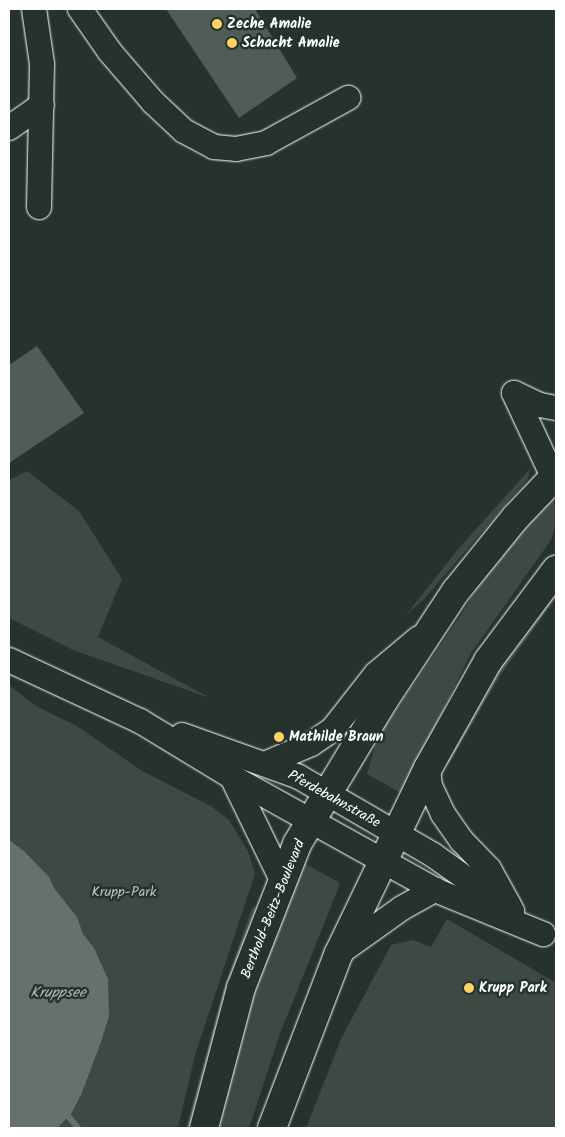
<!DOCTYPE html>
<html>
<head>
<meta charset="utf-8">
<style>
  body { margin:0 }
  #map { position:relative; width:565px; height:1137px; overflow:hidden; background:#26332d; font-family:Kalam,sans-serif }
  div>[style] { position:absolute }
  .green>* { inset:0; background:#3e4944 }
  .water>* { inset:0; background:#67706c }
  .stream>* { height:6px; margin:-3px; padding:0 3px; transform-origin:3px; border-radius:3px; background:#67706c }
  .building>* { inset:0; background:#515c57 }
  .roads { filter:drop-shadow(0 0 1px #fff) drop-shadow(0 0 1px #fff) }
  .minor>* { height:24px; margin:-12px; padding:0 12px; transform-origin:12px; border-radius:12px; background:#26332d }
  .major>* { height:28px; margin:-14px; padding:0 14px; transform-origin:14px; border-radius:14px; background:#26332d }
  .dots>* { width:14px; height:14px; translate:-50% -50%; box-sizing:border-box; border:2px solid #26332d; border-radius:50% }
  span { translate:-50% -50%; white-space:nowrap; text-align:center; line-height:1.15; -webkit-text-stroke:5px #26332d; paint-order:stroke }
  .poi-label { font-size:14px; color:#fff; font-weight:700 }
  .left { translate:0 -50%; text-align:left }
  .street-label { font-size:14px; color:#fff }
  .park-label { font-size:14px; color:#bbbfbe }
  .water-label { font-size:15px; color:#b3b8b6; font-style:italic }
  .frame { position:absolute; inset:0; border:10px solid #fff; pointer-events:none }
</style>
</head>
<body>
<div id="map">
  <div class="green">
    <div style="clip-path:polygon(530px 469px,528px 479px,424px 599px,406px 615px,459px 548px)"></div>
    <div style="clip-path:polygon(27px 471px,79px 511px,122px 579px,98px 637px,210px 698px,73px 650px,9px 618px,9px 480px)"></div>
    <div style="clip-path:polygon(554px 500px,556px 524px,551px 540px,471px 653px,406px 786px,401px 793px,367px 774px,378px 736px,463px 612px,492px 562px,549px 501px)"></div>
    <div style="clip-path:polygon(556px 588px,556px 598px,500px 676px,449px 763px,442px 766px,496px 671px)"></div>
    <div style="clip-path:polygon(9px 685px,36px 706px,77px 726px,142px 771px,211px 806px,229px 820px,248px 851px,255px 874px,195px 1055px,178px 1128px,9px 1128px)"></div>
    <div style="clip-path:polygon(302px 862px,340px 883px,338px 889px,281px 1031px,249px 1128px,215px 1128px,239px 1033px)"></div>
    <div style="clip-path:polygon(257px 906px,193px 1128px,186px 1128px,223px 991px,252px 908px)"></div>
    <div style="clip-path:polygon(447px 919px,556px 983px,556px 1128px,306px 1128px,341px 1039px,391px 945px,413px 940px,431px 947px)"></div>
  </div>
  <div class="water">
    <div style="clip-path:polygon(9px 840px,24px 851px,49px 877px,54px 888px,77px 917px,83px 934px,94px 948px,108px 979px,109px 1016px,101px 1042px,81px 1095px,71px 1114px,57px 1128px,9px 1128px)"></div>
  </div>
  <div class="stream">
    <div style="left:68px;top:1116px;width:16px;rotate:50deg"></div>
  </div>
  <div class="building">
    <div style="clip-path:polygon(166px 9px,255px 9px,297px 78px,239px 118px)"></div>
    <div style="clip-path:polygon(37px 346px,84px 413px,9px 463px,9px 365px)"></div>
  </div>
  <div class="roads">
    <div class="minor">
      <div style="left:34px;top:9px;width:56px;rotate:81.7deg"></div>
      <div style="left:42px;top:64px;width:143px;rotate:91.2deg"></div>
      <div style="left:80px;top:9px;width:52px;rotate:55.1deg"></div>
      <div style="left:110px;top:52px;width:66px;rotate:49.3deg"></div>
      <div style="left:153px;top:102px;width:42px;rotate:43.1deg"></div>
      <div style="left:184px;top:131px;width:34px;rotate:28deg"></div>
      <div style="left:214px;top:147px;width:22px;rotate:5deg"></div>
      <div style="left:236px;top:149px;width:31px;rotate:-11deg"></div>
      <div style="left:266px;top:143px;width:94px;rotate:-28.8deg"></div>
      <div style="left:9px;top:128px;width:40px;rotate:-34.9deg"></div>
      <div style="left:514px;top:393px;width:99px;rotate:65deg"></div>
      <div style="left:514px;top:393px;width:29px;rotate:25deg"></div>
      <div style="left:540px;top:405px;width:16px;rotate:11deg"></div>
      <div style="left:9px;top:660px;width:145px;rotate:25deg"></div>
      <div style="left:140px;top:721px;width:108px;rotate:31.3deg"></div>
      <div style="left:232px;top:777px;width:232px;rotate:29.1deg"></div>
      <div style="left:435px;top:890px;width:117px;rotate:22.2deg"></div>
      <div style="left:182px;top:735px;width:124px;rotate:19.7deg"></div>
      <div style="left:299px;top:777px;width:155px;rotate:30.2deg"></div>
      <div style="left:433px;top:855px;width:97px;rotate:35.3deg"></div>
      <div style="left:267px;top:763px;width:48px;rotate:-23.4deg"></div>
      <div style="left:311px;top:744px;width:27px;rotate:-34deg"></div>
      <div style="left:333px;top:729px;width:70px;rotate:-52deg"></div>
      <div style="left:376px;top:674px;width:56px;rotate:-39.9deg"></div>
      <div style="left:428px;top:768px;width:18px;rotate:84deg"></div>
      <div style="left:430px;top:786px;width:31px;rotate:65deg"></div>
      <div style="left:443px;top:814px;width:33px;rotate:55deg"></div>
      <div style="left:462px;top:841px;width:39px;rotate:46deg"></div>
      <div style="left:489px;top:869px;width:43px;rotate:61.1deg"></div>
      <div style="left:232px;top:777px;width:114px;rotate:64.1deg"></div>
      <div style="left:339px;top:953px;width:77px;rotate:-35.5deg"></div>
      <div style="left:402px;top:908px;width:38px;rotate:-29deg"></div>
    </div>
    <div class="major">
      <div style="left:204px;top:1128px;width:145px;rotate:-75.2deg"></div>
      <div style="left:241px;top:988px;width:155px;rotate:-68.7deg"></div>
      <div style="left:297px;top:844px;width:168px;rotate:-58.9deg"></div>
      <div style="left:384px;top:700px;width:131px;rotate:-56.6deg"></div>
      <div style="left:456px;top:591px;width:95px;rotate:-51deg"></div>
      <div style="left:516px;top:517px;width:58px;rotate:-46.4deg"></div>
      <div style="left:272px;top:1128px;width:187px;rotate:-69.1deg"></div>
      <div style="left:339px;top:953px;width:205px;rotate:-64.3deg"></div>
      <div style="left:428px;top:768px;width:123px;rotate:-60.7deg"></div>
      <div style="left:488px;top:661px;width:114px;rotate:-53.2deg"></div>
    </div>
  </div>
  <div class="dots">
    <div style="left:217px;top:24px;background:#ffd166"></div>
    <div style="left:232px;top:43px;background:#ffd166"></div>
    <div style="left:279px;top:737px;background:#ffd166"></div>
    <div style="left:469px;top:988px;background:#ffd166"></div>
  </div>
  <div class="poi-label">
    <span class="left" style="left:227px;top:24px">Zeche Amalie</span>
    <span class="left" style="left:242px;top:43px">Schacht Amalie</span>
    <span class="left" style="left:289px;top:737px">Mathilde Braun</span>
    <span class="left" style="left:479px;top:988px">Krupp Park</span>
  </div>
  <div class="street-label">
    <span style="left:334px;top:799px;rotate:29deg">Pferdebahnstraße</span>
    <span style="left:273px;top:909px;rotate:-68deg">Berthold-Beitz-Boulevard</span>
  </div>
  <div class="park-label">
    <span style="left:124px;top:892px">Krupp-Park</span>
  </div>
  <div class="water-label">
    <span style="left:58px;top:994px">Kruppsee</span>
  </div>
  <div class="frame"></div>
</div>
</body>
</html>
